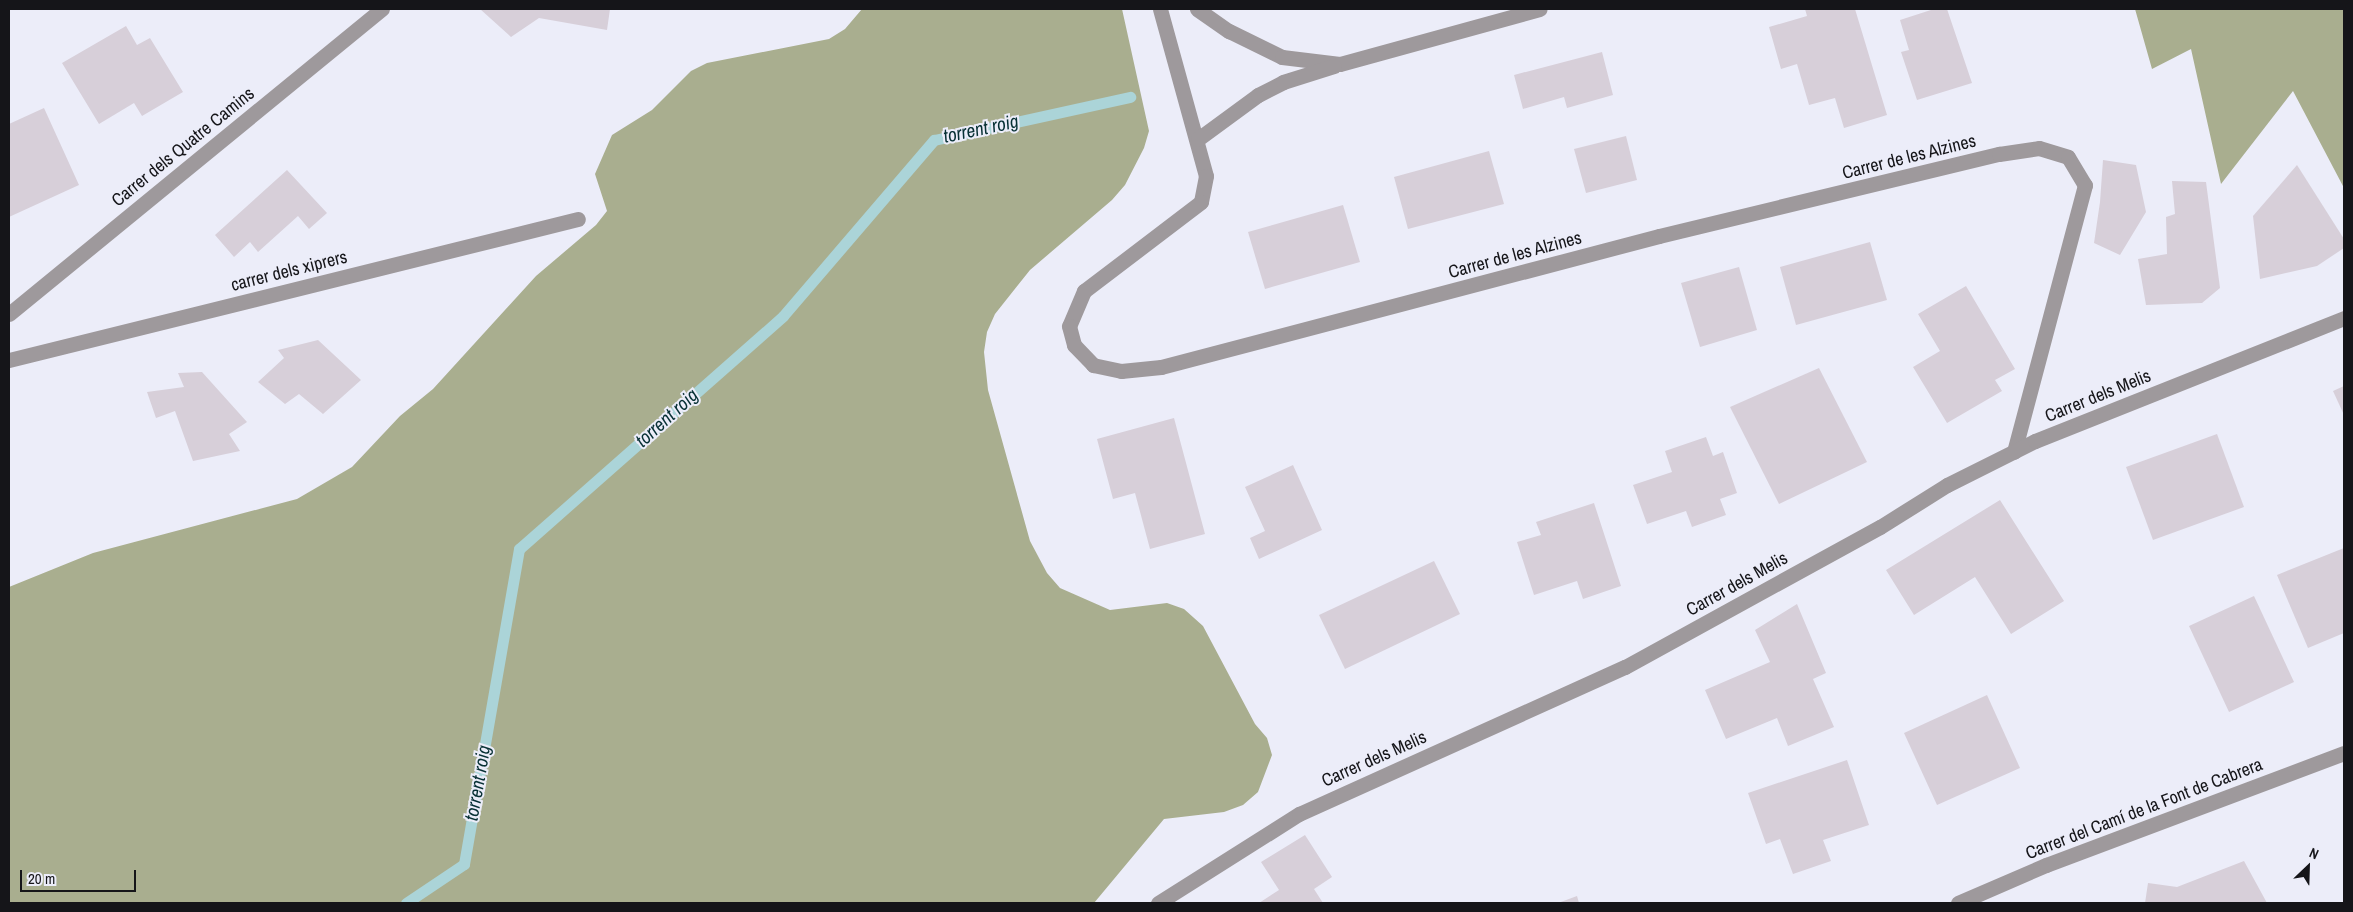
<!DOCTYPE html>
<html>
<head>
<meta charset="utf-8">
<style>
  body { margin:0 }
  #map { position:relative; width:2353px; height:912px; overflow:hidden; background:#ecedf9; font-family:"Archivo Narrow",sans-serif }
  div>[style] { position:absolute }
  .forest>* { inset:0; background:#a9ae8f }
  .stream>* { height:11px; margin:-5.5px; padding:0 5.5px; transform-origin:5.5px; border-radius:5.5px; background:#abd4d8 }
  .building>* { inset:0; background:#d7cfd9 }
  .minor>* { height:15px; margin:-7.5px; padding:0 7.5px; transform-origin:7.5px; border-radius:7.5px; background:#9e999c }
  span { translate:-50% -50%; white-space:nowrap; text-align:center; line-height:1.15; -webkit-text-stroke:4px #ecedf9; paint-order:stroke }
  .street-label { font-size:18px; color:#151519 }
  .water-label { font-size:19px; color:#073034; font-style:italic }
  .frame { position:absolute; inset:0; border:10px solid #151519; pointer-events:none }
  .north { position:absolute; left:2283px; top:842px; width:50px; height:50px; -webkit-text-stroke:4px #ecedf9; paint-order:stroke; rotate:24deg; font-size:14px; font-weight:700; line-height:20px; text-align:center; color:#151519 }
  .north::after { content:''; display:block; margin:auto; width:18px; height:22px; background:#151519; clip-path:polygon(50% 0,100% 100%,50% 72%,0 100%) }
  .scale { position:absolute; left:20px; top:870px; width:116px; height:22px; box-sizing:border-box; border:2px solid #151519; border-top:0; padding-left:6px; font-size:15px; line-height:18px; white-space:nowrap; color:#151519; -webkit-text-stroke:4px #ecedf9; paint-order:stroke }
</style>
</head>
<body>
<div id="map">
  <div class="forest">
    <div style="clip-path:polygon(862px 9px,1122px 9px,1149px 131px,1144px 148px,1125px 185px,1112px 200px,1030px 270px,995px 314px,987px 332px,984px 352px,988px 390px,1030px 541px,1047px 573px,1060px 588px,1110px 610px,1167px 603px,1184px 609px,1203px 626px,1255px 724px,1267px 738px,1272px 755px,1258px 792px,1243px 805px,1224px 812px,1164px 819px,1094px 903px,9px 903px,9px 587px,93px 553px,297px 499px,352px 467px,400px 416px,433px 389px,536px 276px,596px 225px,607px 211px,595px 174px,612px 135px,652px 110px,691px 71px,707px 63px,829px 39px,845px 29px)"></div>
    <div style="clip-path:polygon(2135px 9px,2344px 9px,2344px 188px,2293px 91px,2221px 184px,2191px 49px,2152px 69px)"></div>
  </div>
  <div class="stream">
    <div style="left:406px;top:903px;width:70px;rotate:-33.9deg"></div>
    <div style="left:464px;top:864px;width:320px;rotate:-80.1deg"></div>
    <div style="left:519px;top:549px;width:352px;rotate:-41.4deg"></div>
    <div style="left:783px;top:316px;width:232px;rotate:-49.4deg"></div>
    <div style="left:934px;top:140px;width:201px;rotate:-12.4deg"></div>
  </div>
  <div class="building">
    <div style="clip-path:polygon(480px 9px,610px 9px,607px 30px,539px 18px,511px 37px)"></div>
    <div style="clip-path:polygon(1805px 9px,1855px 9px,1887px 115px,1844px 128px,1835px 98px,1809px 105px,1797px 64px,1781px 69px,1769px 27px,1807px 16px)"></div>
    <div style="clip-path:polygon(1934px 9px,1947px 9px,1972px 83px,1917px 100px,1901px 52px,1909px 50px,1900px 20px)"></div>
    <div style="clip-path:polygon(126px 26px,137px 45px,150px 38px,183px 92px,142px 116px,134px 103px,99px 124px,62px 63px)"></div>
    <div style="clip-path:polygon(1602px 52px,1613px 95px,1567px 108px,1564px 97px,1523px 109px,1514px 75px)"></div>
    <div style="clip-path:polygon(44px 108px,79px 185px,9px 217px,9px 124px)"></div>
    <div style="clip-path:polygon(1626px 136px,1637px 180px,1586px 193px,1574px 149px)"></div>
    <div style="clip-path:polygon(1489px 151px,1504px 204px,1408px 229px,1394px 177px)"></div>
    <div style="clip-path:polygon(2103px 160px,2136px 165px,2146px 212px,2120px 255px,2094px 243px,2100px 202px)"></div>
    <div style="clip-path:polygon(2297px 165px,2344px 239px,2344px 248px,2317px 266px,2260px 279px,2253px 216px)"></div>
    <div style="clip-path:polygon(287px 170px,327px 213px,309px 229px,298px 216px,258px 252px,250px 242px,234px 257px,215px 235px)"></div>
    <div style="clip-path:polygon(2172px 181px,2206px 182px,2220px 288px,2202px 303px,2146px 305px,2138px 259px,2167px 254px,2166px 217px,2175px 214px)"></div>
    <div style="clip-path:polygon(1343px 205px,1360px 262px,1265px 289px,1248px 232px)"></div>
    <div style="clip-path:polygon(1870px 242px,1887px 300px,1796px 325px,1780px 267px)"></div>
    <div style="clip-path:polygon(1739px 267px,1757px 330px,1700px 347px,1681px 283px)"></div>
    <div style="clip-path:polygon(1966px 286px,2015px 369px,1995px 380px,2002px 391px,1947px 423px,1913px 367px,1940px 351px,1918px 314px)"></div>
    <div style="clip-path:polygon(318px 340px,361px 380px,323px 414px,299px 394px,285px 404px,258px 382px,284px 358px,278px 350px)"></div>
    <div style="clip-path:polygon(1819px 368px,1867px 462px,1779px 504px,1730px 407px)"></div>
    <div style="clip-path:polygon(202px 372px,247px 422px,229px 434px,240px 451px,193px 461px,175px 411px,156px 418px,147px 392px,184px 387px,178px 373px)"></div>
    <div style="clip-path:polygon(2344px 386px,2344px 415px,2333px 391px)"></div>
    <div style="clip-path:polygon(1174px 418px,1205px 534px,1150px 549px,1135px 493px,1113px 499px,1097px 439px)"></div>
    <div style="clip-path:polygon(2217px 434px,2244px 507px,2153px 540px,2126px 467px)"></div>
    <div style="clip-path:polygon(1706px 437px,1713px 456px,1723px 452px,1737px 493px,1720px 499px,1726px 515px,1692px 527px,1686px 511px,1647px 524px,1633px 485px,1672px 472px,1665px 451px)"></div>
    <div style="clip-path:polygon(1293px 465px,1322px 530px,1259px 559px,1250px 538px,1265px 531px,1245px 487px)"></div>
    <div style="clip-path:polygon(2000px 500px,2064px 601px,2011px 634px,1975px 577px,1914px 615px,1886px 570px)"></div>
    <div style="clip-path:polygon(1594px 503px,1621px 586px,1583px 599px,1577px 581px,1534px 595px,1517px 542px,1541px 535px,1536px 522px)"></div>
    <div style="clip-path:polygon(2344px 548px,2344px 633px,2308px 648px,2277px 575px)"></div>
    <div style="clip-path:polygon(1434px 561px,1460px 614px,1345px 669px,1319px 615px)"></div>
    <div style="clip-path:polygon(2254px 596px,2294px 682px,2229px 712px,2189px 626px)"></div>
    <div style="clip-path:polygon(1797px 604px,1826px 673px,1813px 679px,1834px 727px,1788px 746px,1777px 718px,1726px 739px,1705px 690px,1770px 662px,1755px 630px)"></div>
    <div style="clip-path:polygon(1987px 695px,2020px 768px,1937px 805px,1904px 733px)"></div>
    <div style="clip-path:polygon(1847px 760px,1869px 825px,1823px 840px,1831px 861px,1793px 874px,1780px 839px,1766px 844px,1748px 793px)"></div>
    <div style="clip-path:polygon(1305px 835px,1332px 877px,1314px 889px,1323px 903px,1259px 903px,1279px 890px,1261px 862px)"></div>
    <div style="clip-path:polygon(2244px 861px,2267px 903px,2145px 903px,2148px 883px,2177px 887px)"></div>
    <div style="clip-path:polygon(1577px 896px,1579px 903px,1558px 903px)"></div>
  </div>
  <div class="minor">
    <div style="left:1160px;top:9px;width:173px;rotate:74.6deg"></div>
    <div style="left:1206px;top:176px;width:26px;rotate:101deg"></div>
    <div style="left:1201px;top:202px;width:147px;rotate:142.7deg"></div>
    <div style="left:1084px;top:291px;width:38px;rotate:113deg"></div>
    <div style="left:1069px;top:326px;width:20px;rotate:75deg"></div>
    <div style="left:1074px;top:345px;width:28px;rotate:46deg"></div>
    <div style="left:1093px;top:365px;width:29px;rotate:12deg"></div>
    <div style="left:1121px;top:371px;width:40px;rotate:-5.7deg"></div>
    <div style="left:1161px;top:367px;width:515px;rotate:-14.74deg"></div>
    <div style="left:1659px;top:236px;width:350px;rotate:-13.6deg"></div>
    <div style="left:1999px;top:154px;width:40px;rotate:-8.5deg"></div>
    <div style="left:2039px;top:148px;width:30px;rotate:17deg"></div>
    <div style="left:2068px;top:157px;width:33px;rotate:59deg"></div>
    <div style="left:2085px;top:185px;width:276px;rotate:104.9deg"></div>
    <div style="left:1197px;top:9px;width:39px;rotate:35deg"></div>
    <div style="left:1229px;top:31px;width:59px;rotate:26.1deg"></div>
    <div style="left:1282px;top:57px;width:58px;rotate:6.9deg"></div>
    <div style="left:1340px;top:64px;width:207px;rotate:-15.4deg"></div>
    <div style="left:1198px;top:139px;width:74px;rotate:-36.3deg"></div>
    <div style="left:1258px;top:95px;width:28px;rotate:-27deg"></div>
    <div style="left:1283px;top:82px;width:53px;rotate:-17.4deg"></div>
    <div style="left:9px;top:314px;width:482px;rotate:-39.3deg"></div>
    <div style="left:9px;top:360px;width:586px;rotate:-13.92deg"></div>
    <div style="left:1158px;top:903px;width:167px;rotate:-32.3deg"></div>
    <div style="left:1299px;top:814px;width:358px;rotate:-24.3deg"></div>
    <div style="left:1625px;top:667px;width:291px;rotate:-28.8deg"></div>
    <div style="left:1880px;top:527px;width:79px;rotate:-32.1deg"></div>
    <div style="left:1947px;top:485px;width:98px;rotate:-26.6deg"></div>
    <div style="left:2035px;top:441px;width:333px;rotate:-21.7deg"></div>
    <div style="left:1958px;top:903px;width:96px;rotate:-23.4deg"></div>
    <div style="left:2046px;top:865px;width:318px;rotate:-20.6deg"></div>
  </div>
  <div class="street-label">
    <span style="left:183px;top:147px;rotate:-39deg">Carrer dels Quatre Camins</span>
    <span style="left:1909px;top:157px;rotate:-14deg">Carrer de les Alzines</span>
    <span style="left:1515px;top:255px;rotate:-15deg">Carrer de les Alzines</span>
    <span style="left:289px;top:271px;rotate:-14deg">carrer dels xiprers</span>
    <span style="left:2098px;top:396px;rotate:-22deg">Carrer dels Melis</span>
    <span style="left:1737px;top:584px;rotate:-29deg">Carrer dels Melis</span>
    <span style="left:1374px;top:759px;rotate:-24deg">Carrer dels Melis</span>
    <span style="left:2144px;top:809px;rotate:-21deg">Carrer del Camí de la Font de Cabrera</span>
  </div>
  <div class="water-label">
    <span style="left:981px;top:129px;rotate:-12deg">torrent roig</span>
    <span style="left:667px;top:418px;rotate:-42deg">torrent roig</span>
    <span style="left:478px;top:783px;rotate:-80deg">torrent roig</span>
  </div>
  <div class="frame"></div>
  <div class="north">N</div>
  <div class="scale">20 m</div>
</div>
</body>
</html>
